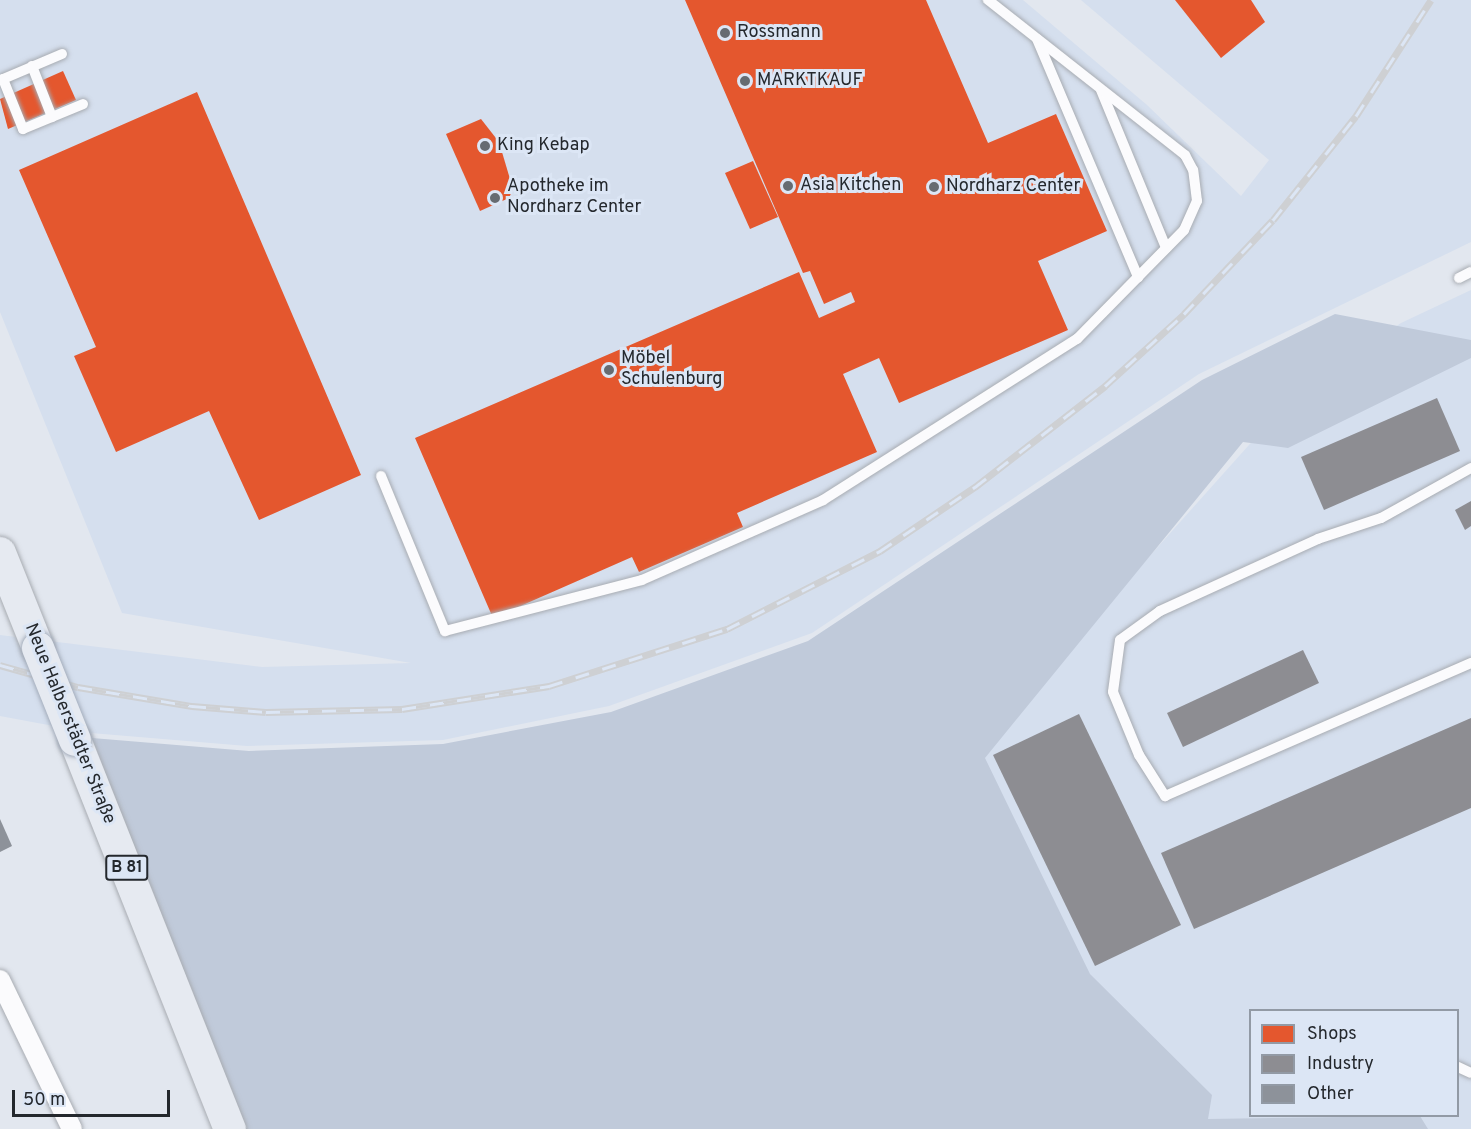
<!DOCTYPE html>
<html>
<head>
<meta charset="utf-8">
<style>
  body { margin:0 }
  #map { position:relative; width:1471px; height:1129px; overflow:hidden; background:#e2e7ef; font-family:Overpass,sans-serif }
  div>[style] { position:absolute }
  .built>* { inset:0; background:#d5dfee }
  .green>* { inset:0; background:#c0cada }
  .shops>* { inset:0; background:#e4572e }
  .industry>* { inset:0; background:#8d8d92 }
  .building>* { inset:0; background:#8d929a }
  .roads { filter:drop-shadow(0 0 2px #a8acb2) drop-shadow(0 0 2px #a8acb2) }
  .service>* { height:10px; margin:-5px; padding:0 5px; transform-origin:5px; border-radius:5px; background:#fbfbfd }
  .minor>* { height:20px; margin:-10px; padding:0 10px; transform-origin:10px; border-radius:10px; background:#fbfbfd }
  .primary>* { height:32px; margin:-16px; padding:0 16px; transform-origin:16px; border-radius:16px; background:#e6eaf1 }
  .rail>* { height:7px; margin-top:-3.5px; transform-origin:0; background:repeating-linear-gradient(90deg,#dce6f5 0 14px,#ced0d3 0 28px); box-sizing:border-box; border-block:2px solid #ced0d3 }
  .bridges { filter:drop-shadow(0 0 2px #a4adbb) drop-shadow(0 0 2px #a4adbb) }
  .primary-bridge>* { height:32px; margin:-16px; padding:0 16px; transform-origin:16px; border-radius:16px; background:#e6eaf1 }
  .dots>* { width:16px; height:16px; translate:-50% -50%; box-sizing:border-box; border:3px solid #dce6f5; border-radius:50% }
  span { translate:-50% -50%; white-space:nowrap; text-align:center; line-height:1.15; -webkit-text-stroke:6px #dce6f5; paint-order:stroke }
  .shield-label span { padding:2px 4px; background:#dce6f5; border:2px solid; border-radius:4px; -webkit-text-stroke-width:0 }
  .shield-label { font-size:16px; color:#24282d; font-weight:700 }
  .poi-label { font-size:18px; color:#24282d }
  .left { translate:0 -50%; text-align:left }
  .street-label { font-size:18px; color:#24282d }
  .legend { position:absolute; left:1249px; top:1009px; width:210px; height:108px; box-sizing:border-box; background:#dce6f5; border:2px solid #929aa5; margin:0; padding:8px 10px; list-style:none; font-size:18px; color:#24282d }
  .legend li { display:flex; align-items:center; gap:12px; height:30px }
  .legend b { width:30px; border:2px solid #929aa5 }
  .scale { position:absolute; left:12px; top:1090px; width:158px; height:27px; box-sizing:border-box; border:3px solid #24282d; border-top:0; padding-left:8px; font-size:18px; line-height:21px; white-space:nowrap; color:#24282d; -webkit-text-stroke:4px #dce6f5; paint-order:stroke }
</style>
</head>
<body>
<div id="map">
  <div class="built">
    <div style="clip-path:polygon(0 0,1023px 0,1147px 105px,1241px 196px,1269px 160px,1081px 0,1471px 0,1471px 242px,1199px 374px,812px 633px,609px 706px,443px 740px,247px 746px,91px 733px,0 716px,0 635px,262px 667px,411px 663px,122px 613px,0 312px)"></div>
    <div style="clip-path:polygon(evenodd,1471px 290px,1471px 1129px,1055px 1129px,971px 756px,1290px 399px,1401px 323px,1471px 290px,1250px 1010px,1458px 1010px,1458px 1116px,1250px 1116px,1250px 1010px)"></div>
  </div>
  <div class="green">
    <div style="clip-path:polygon(1335px 314px,1471px 340px,1471px 358px,1288px 448px,1243px 442px,985px 758px,1090px 974px,1212px 1095px,1208px 1119px,1420px 1116px,1428px 1129px,242px 1129px,92px 738px,249px 751px,443px 744px,611px 712px,808px 641px,1202px 380px)"></div>
  </div>
  <div class="shops">
    <div style="clip-path:polygon(685px 0,926px 0,988px 143px,1056px 114px,1107px 231px,1038px 261px,1068px 330px,899px 403px,879px 358px,843px 374px,877px 452px,737px 513px,743px 527px,639px 572px,632px 557px,493px 618px,415px 438px,799px 272px,819px 318px,855px 302px,851px 292px,824px 304px,810px 271px,803px 273px)"></div>
    <div style="clip-path:polygon(1175px 0,1251px 0,1265px 22px,1221px 58px)"></div>
    <div style="clip-path:polygon(63px 71px,76px 100px,8px 129px,0 99px)"></div>
    <div style="clip-path:polygon(197px 92px,361px 475px,259px 520px,209px 411px,116px 452px,74px 356px,96px 347px,19px 170px)"></div>
    <div style="clip-path:polygon(481px 119px,499px 142px,513px 189px,509px 198px,480px 211px,446px 134px)"></div>
    <div style="clip-path:polygon(753px 161px,778px 217px,750px 229px,725px 173px)"></div>
  </div>
  <div class="industry">
    <div style="clip-path:polygon(1437px 398px,1460px 451px,1324px 510px,1301px 457px)"></div>
    <div style="clip-path:polygon(1471px 501px,1471px 526px,1465px 530px,1455px 510px)"></div>
    <div style="clip-path:polygon(1303px 650px,1319px 683px,1183px 747px,1167px 713px)"></div>
    <div style="clip-path:polygon(1079px 714px,1181px 925px,1095px 966px,993px 755px)"></div>
    <div style="clip-path:polygon(1471px 718px,1471px 808px,1194px 929px,1161px 853px)"></div>
  </div>
  <div class="building">
    <div style="clip-path:polygon(0 819px,12px 846px,0 852px)"></div>
  </div>
  <div class="roads">
    <div class="service">
      <div style="left:1037px;top:39px;width:259px;rotate:67deg"></div>
      <div style="left:62px;top:54px;width:64px;rotate:157deg"></div>
      <div style="left:3px;top:79px;width:54px;rotate:68.2deg"></div>
      <div style="left:23px;top:129px;width:65px;rotate:-22.6deg"></div>
      <div style="left:32px;top:66px;width:55px;rotate:68.6deg"></div>
      <div style="left:1101px;top:90px;width:171px;rotate:67.6deg"></div>
      <div style="left:1459px;top:278px;width:13px;rotate:-27deg"></div>
      <div style="left:1471px;top:468px;width:103px;rotate:150.9deg"></div>
      <div style="left:1381px;top:518px;width:66px;rotate:161.6deg"></div>
      <div style="left:1318px;top:539px;width:174px;rotate:155.5deg"></div>
      <div style="left:1160px;top:611px;width:49px;rotate:144.1deg"></div>
      <div style="left:1120px;top:640px;width:52px;rotate:97.7deg"></div>
      <div style="left:1113px;top:692px;width:68px;rotate:67.6deg"></div>
      <div style="left:1139px;top:755px;width:49px;rotate:57.6deg"></div>
      <div style="left:1165px;top:796px;width:334px;rotate:-23.5deg"></div>
      <div style="left:381px;top:476px;width:168px;rotate:67.6deg"></div>
      <div style="left:445px;top:631px;width:203px;rotate:-14.5deg"></div>
      <div style="left:642px;top:580px;width:198px;rotate:-23.8deg"></div>
      <div style="left:823px;top:500px;width:301px;rotate:-32.4deg"></div>
      <div style="left:1077px;top:339px;width:153px;rotate:-45.5deg"></div>
      <div style="left:1184px;top:230px;width:32px;rotate:-66deg"></div>
      <div style="left:1197px;top:201px;width:31px;rotate:-97deg"></div>
      <div style="left:1193px;top:170px;width:17px;rotate:-118deg"></div>
      <div style="left:1185px;top:155px;width:251px;rotate:-141.8deg"></div>
      <div style="left:1458px;top:1067px;width:14px;rotate:25deg"></div>
    </div>
    <div class="minor">
      <div style="left:0;top:980px;width:165px;rotate:64.2deg"></div>
    </div>
    <div class="primary">
      <div style="left:0;top:553px;width:102px;rotate:68.2deg"></div>
      <div style="left:75px;top:740px;width:419px;rotate:68.3deg"></div>
    </div>
  </div>
  <div class="rail">
    <div style="left:0;top:665px;width:81px;rotate:15.8deg"></div>
    <div style="left:78px;top:687px;width:116px;rotate:9.5deg"></div>
    <div style="left:192px;top:706px;width:74px;rotate:4.6deg"></div>
    <div style="left:266px;top:712px;width:136px;rotate:-1.3deg"></div>
    <div style="left:402px;top:709px;width:149px;rotate:-8.9deg"></div>
    <div style="left:549px;top:686px;width:187px;rotate:-17.8deg"></div>
    <div style="left:727px;top:629px;width:172px;rotate:-27deg"></div>
    <div style="left:880px;top:551px;width:115px;rotate:-34deg"></div>
    <div style="left:975px;top:487px;width:165px;rotate:-37.8deg"></div>
    <div style="left:1105px;top:386px;width:107px;rotate:-42.3deg"></div>
    <div style="left:1184px;top:314px;width:129px;rotate:-46.6deg"></div>
    <div style="left:1273px;top:220px;width:133px;rotate:-51.4deg"></div>
    <div style="left:1356px;top:116px;width:138px;rotate:-57.1deg"></div>
  </div>
  <div class="bridges">
    <div class="primary-bridge">
      <div style="left:38px;top:648px;width:99px;rotate:68.1deg"></div>
    </div>
  </div>
  <div class="dots">
    <div style="left:725px;top:33px;background:#666b71"></div>
    <div style="left:745px;top:81px;background:#666b71"></div>
    <div style="left:485px;top:146px;background:#666b71"></div>
    <div style="left:788px;top:186px;background:#666b71"></div>
    <div style="left:934px;top:187px;background:#666b71"></div>
    <div style="left:495px;top:198px;background:#666b71"></div>
    <div style="left:609px;top:370px;background:#666b71"></div>
  </div>
  <div class="shield-label">
    <span style="left:127px;top:868px">B 81</span>
  </div>
  <div class="poi-label">
    <span class="left" style="left:737px;top:33px">Rossmann</span>
    <span class="left" style="left:757px;top:81px">MARKTKAUF</span>
    <span class="left" style="left:497px;top:146px">King Kebap</span>
    <span class="left" style="left:800px;top:186px">Asia Kitchen</span>
    <span class="left" style="left:946px;top:187px">Nordharz Center</span>
    <span class="left" style="left:507px;top:198px">Apotheke im<br>Nordharz Center</span>
    <span class="left" style="left:621px;top:370px">Möbel<br>Schulenburg</span>
  </div>
  <div class="street-label">
    <span style="left:69px;top:724px;rotate:68deg">Neue Halberstädter Straße</span>
  </div>
  <ul class="legend">
  <li><b style="height:16px;background:#e4572e"></b>Shops</li>
  <li><b style="height:16px;background:#8d8d92"></b>Industry</li>
  <li><b style="height:16px;background:#8d929a"></b>Other</li>
  </ul>
  <div class="scale">50 m</div>
</div>
</body>
</html>
